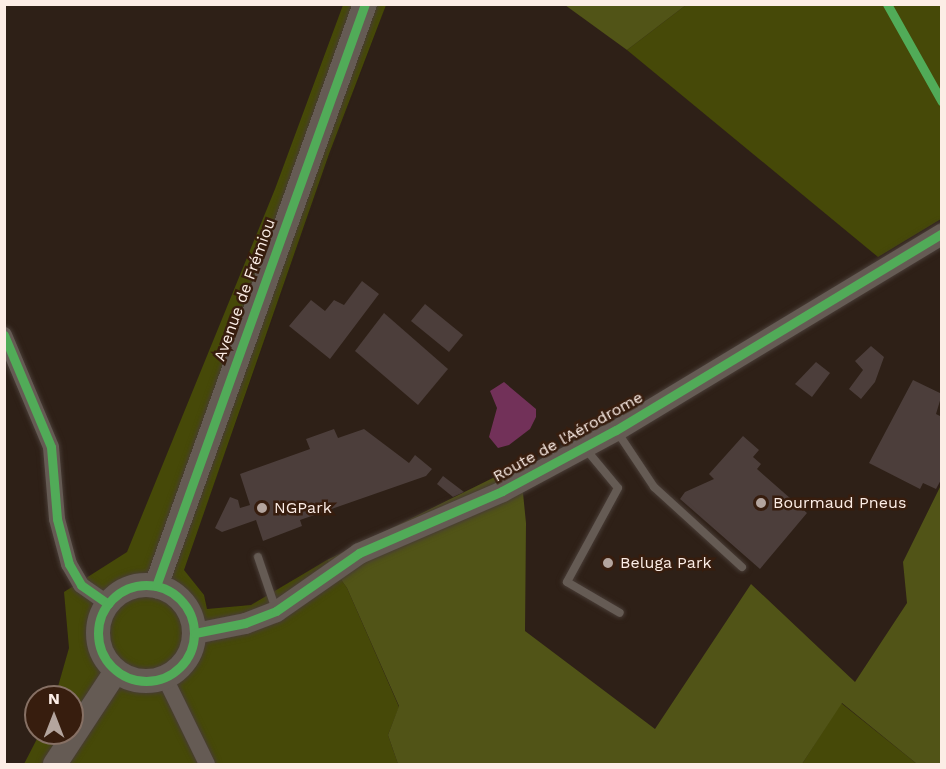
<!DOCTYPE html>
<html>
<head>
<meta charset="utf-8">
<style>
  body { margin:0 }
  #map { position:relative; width:946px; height:769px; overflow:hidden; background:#2e2017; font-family:"Work Sans",sans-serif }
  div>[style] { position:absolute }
  .green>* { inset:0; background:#464908 }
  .forest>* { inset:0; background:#515417 }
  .water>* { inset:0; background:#723159 }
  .building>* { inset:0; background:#4c3e3b }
  .roads { filter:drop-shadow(0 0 2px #483c36) drop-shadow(0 0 2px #483c36) }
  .service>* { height:8px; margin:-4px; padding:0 4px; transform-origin:4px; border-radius:4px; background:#655b54 }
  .minor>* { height:16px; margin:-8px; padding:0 8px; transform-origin:8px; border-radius:8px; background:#655b54 }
  .tertiary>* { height:21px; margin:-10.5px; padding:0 10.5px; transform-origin:10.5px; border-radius:10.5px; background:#655b54 }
  .secondary>* { height:24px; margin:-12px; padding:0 12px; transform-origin:12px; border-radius:12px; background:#655b54 }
  .secondary>.ring { margin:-12px; padding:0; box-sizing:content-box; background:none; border:24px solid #655b54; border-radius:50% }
  .cycleway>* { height:9px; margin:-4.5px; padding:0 4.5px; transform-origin:4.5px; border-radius:4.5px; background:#51ab58 }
  .cycleway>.ring { margin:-4.5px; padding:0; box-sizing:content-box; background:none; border:9px solid #51ab58; border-radius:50% }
  .dots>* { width:16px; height:16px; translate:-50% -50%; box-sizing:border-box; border:3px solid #371d0e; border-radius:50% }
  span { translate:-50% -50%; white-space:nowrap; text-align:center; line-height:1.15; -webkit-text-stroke:5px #371d0e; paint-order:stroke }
  .street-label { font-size:16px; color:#fcede6 }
  .poi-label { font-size:16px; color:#fcede6 }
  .left { translate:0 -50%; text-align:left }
  .frame { position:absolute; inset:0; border:6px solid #fcede6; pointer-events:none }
  .north { position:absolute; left:24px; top:685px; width:60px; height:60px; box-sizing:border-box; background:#371d0e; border:2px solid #867064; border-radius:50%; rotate:0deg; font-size:16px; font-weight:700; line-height:24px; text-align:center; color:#fcede6 }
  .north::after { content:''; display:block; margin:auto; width:21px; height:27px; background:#b4a59e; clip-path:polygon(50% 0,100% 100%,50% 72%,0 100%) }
</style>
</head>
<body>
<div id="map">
  <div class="green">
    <div style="clip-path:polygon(343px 5px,386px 5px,329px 154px,184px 570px,204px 595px,207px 609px,251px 605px,327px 560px,347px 588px,399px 707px,388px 735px,398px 764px,24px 764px,40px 733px,72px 733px,72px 697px,55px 697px,69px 648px,64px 592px,127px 552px,275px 189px)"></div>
    <div style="clip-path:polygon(686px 5px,941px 5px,941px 219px,878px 257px,627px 50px)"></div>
    <div style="clip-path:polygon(841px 703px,917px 764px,802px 764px)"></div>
  </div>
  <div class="forest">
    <div style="clip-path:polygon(565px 5px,686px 5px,627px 50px)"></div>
    <div style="clip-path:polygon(511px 469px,523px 493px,526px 523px,525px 631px,655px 729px,751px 584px,855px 682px,907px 603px,903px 562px,941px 485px,941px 764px,917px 764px,842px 703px,802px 764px,398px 764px,388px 735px,399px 706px,347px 588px,327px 560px)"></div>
  </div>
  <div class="water">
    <div style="clip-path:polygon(504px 382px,536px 409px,536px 417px,530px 429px,509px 445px,498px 448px,489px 437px,497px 408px,490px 391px)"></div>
  </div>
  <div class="building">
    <div style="clip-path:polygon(362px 281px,379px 294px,330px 359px,289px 326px,311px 300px,325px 311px,334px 300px,344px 305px)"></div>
    <div style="clip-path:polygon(425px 304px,463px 335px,449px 352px,411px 321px)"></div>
    <div style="clip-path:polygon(384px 313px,448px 369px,418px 405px,355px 351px)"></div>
    <div style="clip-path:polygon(871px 346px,884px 357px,875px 382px,861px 399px,849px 389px,863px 370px,855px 361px)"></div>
    <div style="clip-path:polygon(816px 362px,830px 373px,812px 397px,795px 384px)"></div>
    <div style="clip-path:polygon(913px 380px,942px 394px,936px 414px,942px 417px,942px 478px,936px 489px,923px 483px,920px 489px,869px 463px)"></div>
    <div style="clip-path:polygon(334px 429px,338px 438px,364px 429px,409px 463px,415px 455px,432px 469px,426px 476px,300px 520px,302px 526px,263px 541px,256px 520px,222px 532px,215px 528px,230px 497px,238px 500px,240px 508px,250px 505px,240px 474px,310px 449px,306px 439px)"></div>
    <div style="clip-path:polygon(743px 436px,759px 450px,753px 457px,761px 464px,757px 469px,807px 513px,760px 569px,680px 499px,685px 492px,714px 479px,709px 474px)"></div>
    <div style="clip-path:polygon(443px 476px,464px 492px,453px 497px,437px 484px)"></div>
  </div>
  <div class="roads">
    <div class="service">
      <div style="left:616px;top:430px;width:69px;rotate:56.3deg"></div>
      <div style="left:654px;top:487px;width:119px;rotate:42.3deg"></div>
      <div style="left:584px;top:447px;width:53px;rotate:50.3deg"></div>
      <div style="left:618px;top:488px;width:107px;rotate:118.5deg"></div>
      <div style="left:567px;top:582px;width:61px;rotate:30.3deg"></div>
      <div style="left:258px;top:557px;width:56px;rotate:71.2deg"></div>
    </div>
    <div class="minor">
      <div style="left:4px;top:335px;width:121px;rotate:67.2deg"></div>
      <div style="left:51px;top:447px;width:72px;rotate:85.2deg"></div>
      <div style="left:57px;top:519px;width:47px;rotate:75.1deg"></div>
      <div style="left:69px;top:564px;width:24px;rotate:60deg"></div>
      <div style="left:81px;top:585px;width:33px;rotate:35deg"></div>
      <div style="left:165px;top:678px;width:96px;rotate:64deg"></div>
    </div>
    <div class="tertiary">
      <div style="left:195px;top:633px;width:51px;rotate:-11.3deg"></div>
      <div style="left:245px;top:623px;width:33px;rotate:-21deg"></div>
      <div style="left:276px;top:611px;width:101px;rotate:-34.9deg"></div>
      <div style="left:359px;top:553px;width:156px;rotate:-23.4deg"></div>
      <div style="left:502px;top:491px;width:129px;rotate:-28.2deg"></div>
      <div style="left:616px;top:430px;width:381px;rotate:-31.1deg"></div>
    </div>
    <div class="secondary">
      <div class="ring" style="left:98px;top:585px;width:72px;height:72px"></div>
      <div style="left:156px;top:586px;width:618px;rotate:-70.25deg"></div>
      <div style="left:55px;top:764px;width:111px;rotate:-56.7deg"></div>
    </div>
  </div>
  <div class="cycleway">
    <div style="left:887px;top:4px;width:112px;rotate:60.7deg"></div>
    <div style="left:4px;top:335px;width:121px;rotate:67.2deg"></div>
    <div style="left:51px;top:447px;width:72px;rotate:85.2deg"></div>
    <div style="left:57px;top:519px;width:47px;rotate:75.1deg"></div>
    <div style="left:69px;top:564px;width:24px;rotate:60deg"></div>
    <div style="left:81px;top:585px;width:33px;rotate:35deg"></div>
    <div class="ring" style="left:98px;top:585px;width:87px;height:87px"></div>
    <div style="left:156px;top:586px;width:618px;rotate:-70.25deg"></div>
    <div style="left:195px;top:633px;width:51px;rotate:-11.3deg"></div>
    <div style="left:245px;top:623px;width:33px;rotate:-21deg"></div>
    <div style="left:276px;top:611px;width:101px;rotate:-34.9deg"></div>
    <div style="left:359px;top:553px;width:156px;rotate:-23.4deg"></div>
    <div style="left:502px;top:491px;width:129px;rotate:-28.2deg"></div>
    <div style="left:616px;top:430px;width:381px;rotate:-31.1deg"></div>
  </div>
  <div class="dots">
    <div style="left:761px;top:503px;background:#b4a59e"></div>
    <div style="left:262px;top:508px;background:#b4a59e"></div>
    <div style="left:608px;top:563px;background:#b4a59e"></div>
  </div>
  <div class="street-label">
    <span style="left:245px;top:290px;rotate:-70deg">Avenue de Frémiou</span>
    <span style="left:568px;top:437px;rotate:-29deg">Route de l'Aérodrome</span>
  </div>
  <div class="poi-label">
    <span class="left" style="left:773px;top:503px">Bourmaud Pneus</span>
    <span class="left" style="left:274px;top:508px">NGPark</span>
    <span class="left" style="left:620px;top:563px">Beluga Park</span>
  </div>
  <div class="frame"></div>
  <div class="north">N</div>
</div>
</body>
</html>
